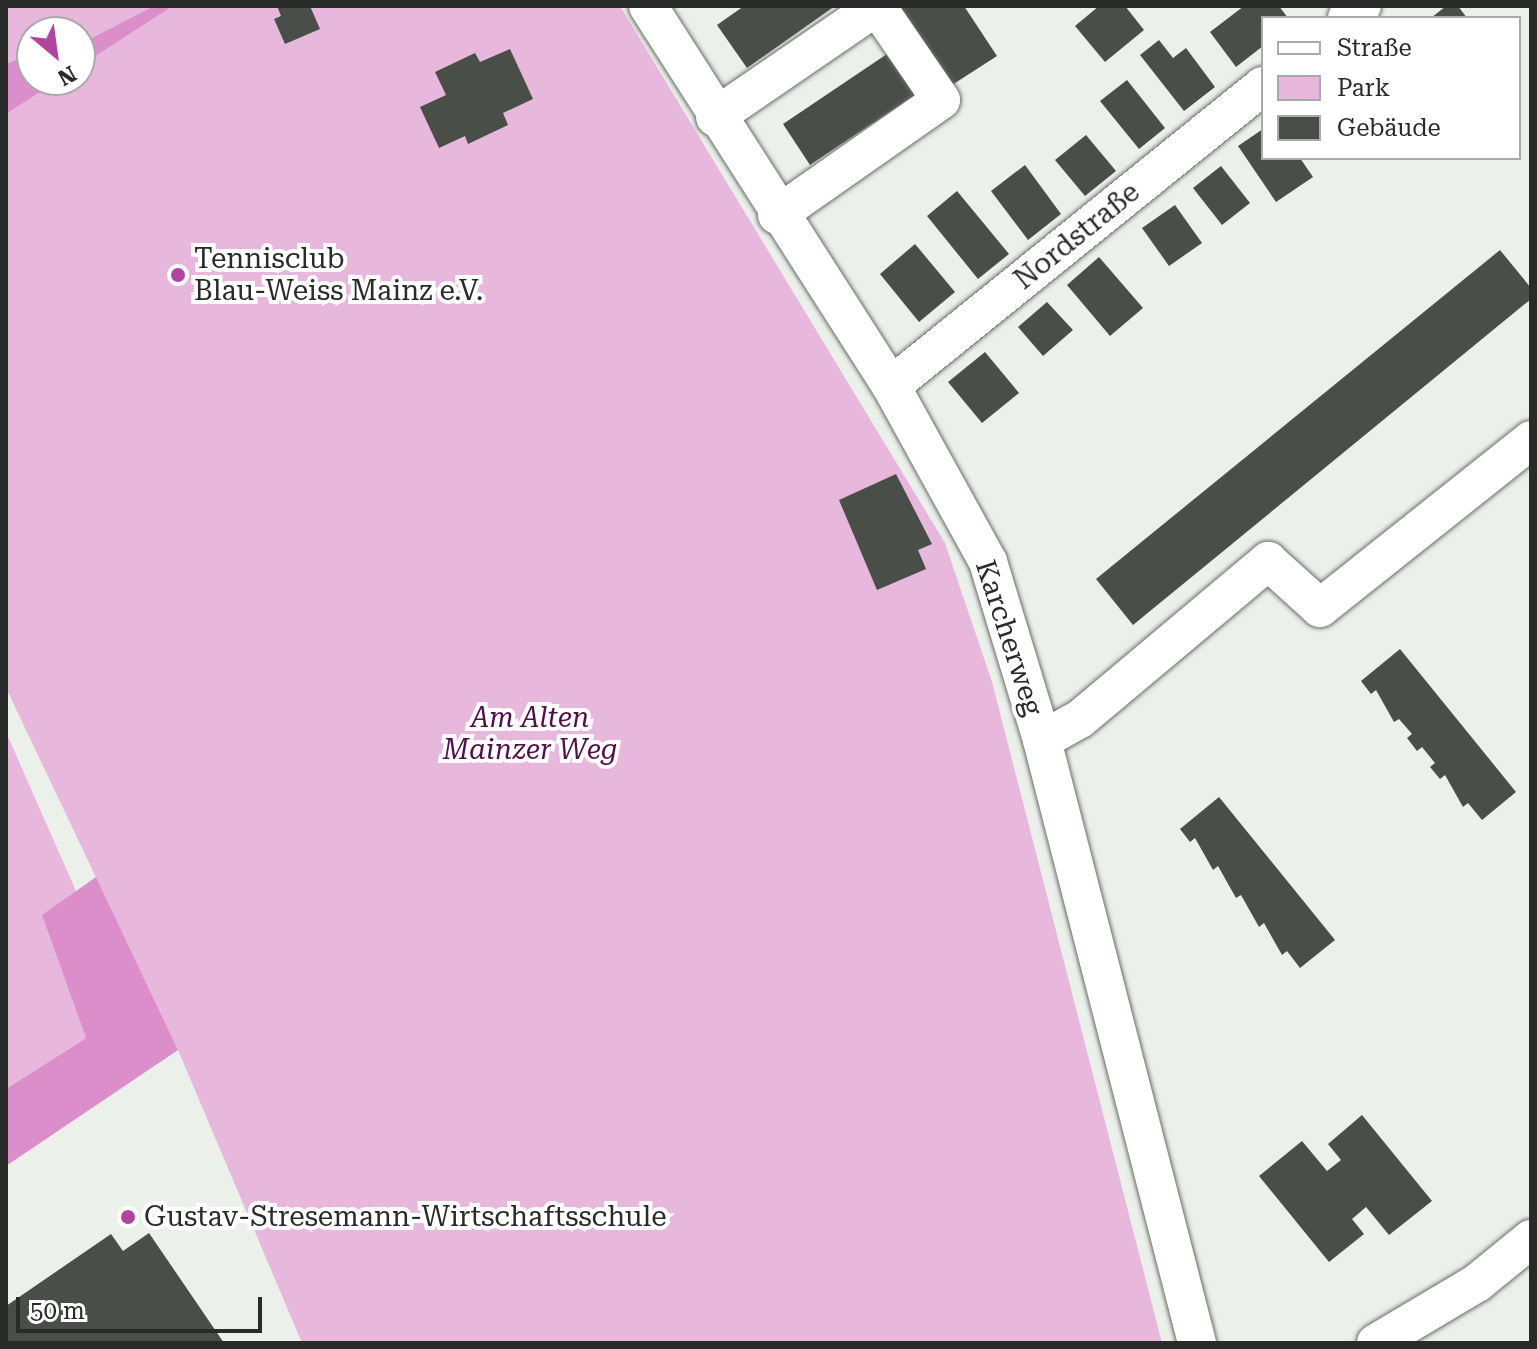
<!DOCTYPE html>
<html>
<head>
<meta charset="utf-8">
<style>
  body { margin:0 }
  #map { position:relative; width:1537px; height:1349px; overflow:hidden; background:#ebf1ea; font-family:"Roboto Serif",serif }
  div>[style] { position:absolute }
  .green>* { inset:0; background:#e8b7dc }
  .forest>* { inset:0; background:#dc8ecb }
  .building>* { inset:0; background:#494e48 }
  .roads { filter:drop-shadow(0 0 2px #686e68) drop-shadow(0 0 2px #686e68) }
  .minor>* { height:38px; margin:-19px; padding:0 19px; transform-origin:19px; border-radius:19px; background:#fff }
  .dots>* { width:22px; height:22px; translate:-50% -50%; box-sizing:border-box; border:4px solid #fff; border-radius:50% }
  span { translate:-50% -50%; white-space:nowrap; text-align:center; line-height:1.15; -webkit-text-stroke:8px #fff; paint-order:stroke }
  .street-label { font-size:28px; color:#282b28 }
  .poi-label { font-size:28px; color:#282b28 }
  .left { translate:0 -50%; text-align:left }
  .park-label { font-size:28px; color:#530e49; font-style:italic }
  .frame { position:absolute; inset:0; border:8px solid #282b28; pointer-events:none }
  .legend { position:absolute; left:1261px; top:16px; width:260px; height:144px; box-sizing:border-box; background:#fff; border:2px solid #a9aaa9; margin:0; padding:10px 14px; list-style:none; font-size:24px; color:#282b28 }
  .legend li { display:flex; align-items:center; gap:16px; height:40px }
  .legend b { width:40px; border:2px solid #a9aaa9 }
  .north { position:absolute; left:16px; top:16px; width:80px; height:80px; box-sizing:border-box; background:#fff; border:2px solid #a9aaa9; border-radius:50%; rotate:151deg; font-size:22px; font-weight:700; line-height:32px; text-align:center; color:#282b28 }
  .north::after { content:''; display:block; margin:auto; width:28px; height:36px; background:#b343a0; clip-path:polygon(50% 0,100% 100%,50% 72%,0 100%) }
  .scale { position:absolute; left:16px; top:1297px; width:246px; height:36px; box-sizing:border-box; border:4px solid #282b28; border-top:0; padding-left:10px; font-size:24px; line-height:28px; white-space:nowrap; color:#282b28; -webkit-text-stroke:6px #fff; paint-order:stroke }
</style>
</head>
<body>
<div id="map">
  <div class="green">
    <div style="clip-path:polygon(6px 6px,154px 6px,80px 44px,80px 32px,32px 32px,32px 53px,6px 64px)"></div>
    <div style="clip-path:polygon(173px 6px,620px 6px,945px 543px,992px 682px,1162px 1343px,302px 1343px,178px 1050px,6px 688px,6px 114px,59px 80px,80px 80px,80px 66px)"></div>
    <div style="clip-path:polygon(6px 732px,76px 891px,43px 916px,86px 1038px,6px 1089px)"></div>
  </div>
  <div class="forest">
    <div style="clip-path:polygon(154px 6px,173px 6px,80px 66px,80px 44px)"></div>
    <div style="clip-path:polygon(32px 53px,32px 80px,59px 80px,6px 114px,6px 64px)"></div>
    <div style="clip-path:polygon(96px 877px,178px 1050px,6px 1166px,6px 1089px,86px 1038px,42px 915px)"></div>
  </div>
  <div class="building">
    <div style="clip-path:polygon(277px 6px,310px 6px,320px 29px,285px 44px,274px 19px,281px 16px)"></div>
    <div style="clip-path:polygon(744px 6px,835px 6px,747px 68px,717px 25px)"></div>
    <div style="clip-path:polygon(899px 6px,964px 6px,997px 56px,952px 85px)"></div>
    <div style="clip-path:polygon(1099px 6px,1125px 6px,1144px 30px,1105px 62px,1075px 26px)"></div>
    <div style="clip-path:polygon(1244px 6px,1279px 6px,1288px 18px,1263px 18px,1263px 46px,1236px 67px,1210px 32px)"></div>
    <div style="clip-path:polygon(1446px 6px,1458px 6px,1467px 18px,1431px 18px)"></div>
    <div style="clip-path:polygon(1159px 40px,1173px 58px,1186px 48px,1215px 87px,1184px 111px,1140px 55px)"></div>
    <div style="clip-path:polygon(510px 49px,533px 99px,503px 113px,508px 125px,468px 144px,465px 136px,439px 148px,420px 107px,446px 95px,435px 72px,475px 53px,480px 62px)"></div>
    <div style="clip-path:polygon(887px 54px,915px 95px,810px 165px,783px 124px)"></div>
    <div style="clip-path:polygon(1127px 80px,1165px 128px,1139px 149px,1100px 101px)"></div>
    <div style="clip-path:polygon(1263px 129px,1263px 158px,1300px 158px,1313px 177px,1276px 202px,1238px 146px)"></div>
    <div style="clip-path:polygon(1086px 135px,1116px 171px,1085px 196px,1055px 160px)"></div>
    <div style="clip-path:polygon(1025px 165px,1061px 214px,1028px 240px,991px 191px)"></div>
    <div style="clip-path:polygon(1221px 166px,1250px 203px,1222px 225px,1193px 188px)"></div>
    <div style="clip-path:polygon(957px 191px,1009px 254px,978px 279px,927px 216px)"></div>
    <div style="clip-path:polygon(1175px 205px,1202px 243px,1169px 266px,1142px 228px)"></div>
    <div style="clip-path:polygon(915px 244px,955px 292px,919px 322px,880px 274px)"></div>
    <div style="clip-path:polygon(1500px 250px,1531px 288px,1531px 299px,1133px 625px,1096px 579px)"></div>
    <div style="clip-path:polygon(1099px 257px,1143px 308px,1110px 336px,1067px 285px)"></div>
    <div style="clip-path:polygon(1047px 302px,1073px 330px,1043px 356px,1018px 327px)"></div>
    <div style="clip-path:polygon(985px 352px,1019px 393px,982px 423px,948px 382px)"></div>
    <div style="clip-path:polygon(896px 474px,932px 544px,918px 550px,926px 569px,877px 590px,839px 500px)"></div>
    <div style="clip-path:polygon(1400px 649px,1516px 792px,1482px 820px,1468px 803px,1463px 807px,1445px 775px,1440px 779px,1430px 767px,1435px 763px,1422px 747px,1417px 751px,1407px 738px,1412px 734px,1399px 719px,1394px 722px,1376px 690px,1371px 694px,1361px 681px)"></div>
    <div style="clip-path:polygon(1219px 797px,1335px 940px,1300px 968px,1287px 951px,1282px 955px,1264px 923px,1259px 927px,1241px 895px,1236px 898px,1218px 866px,1213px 870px,1195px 838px,1190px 842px,1180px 829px)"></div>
    <div style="clip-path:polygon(1362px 1115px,1432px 1201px,1389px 1235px,1366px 1207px,1352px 1219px,1364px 1234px,1329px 1262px,1259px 1176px,1302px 1141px,1327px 1171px,1341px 1160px,1328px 1144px)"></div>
    <div style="clip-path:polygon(149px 1233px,224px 1343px,6px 1343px,6px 1306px,111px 1234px,123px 1251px)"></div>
  </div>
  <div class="roads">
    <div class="minor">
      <div style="left:648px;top:6px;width:451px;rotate:57.4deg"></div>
      <div style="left:891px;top:386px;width:201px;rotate:61.1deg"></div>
      <div style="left:988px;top:562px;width:186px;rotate:73.1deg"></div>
      <div style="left:1042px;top:740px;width:623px;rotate:75.58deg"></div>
      <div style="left:1347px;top:18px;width:19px;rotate:-39deg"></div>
      <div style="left:715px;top:117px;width:196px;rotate:-34.4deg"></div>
      <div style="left:777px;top:215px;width:200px;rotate:-35deg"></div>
      <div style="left:941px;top:100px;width:112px;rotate:-124.4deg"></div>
      <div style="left:891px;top:386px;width:478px;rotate:-38.9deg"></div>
      <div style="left:1042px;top:740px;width:43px;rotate:-28.9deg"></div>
      <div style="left:1080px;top:719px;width:246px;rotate:-40deg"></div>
      <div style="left:1268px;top:561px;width:70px;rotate:42.1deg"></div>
      <div style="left:1320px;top:608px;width:270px;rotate:-38.5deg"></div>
      <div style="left:1376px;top:1343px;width:117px;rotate:-30.7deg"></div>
      <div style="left:1477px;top:1283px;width:70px;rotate:-39.2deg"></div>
    </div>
  </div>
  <div class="dots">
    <div style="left:178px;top:275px;background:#b343a0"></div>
    <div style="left:128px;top:1217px;background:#b343a0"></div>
  </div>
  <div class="street-label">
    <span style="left:1077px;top:236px;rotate:-39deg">Nordstraße</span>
    <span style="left:1009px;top:638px;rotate:72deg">Karcherweg</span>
  </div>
  <div class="poi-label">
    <span class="left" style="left:194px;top:275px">Tennisclub<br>Blau-Weiss Mainz e.V.</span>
    <span class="left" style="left:144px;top:1217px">Gustav-Stresemann-Wirtschaftsschule</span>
  </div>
  <div class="park-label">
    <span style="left:530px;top:734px">Am Alten<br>Mainzer Weg</span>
  </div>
  <div class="frame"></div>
  <ul class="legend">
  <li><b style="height:10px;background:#fff"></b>Straße</li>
  <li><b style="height:22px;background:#e8b7dc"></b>Park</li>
  <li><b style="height:22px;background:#494e48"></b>Gebäude</li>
  </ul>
  <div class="north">N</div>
  <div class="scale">50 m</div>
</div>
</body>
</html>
